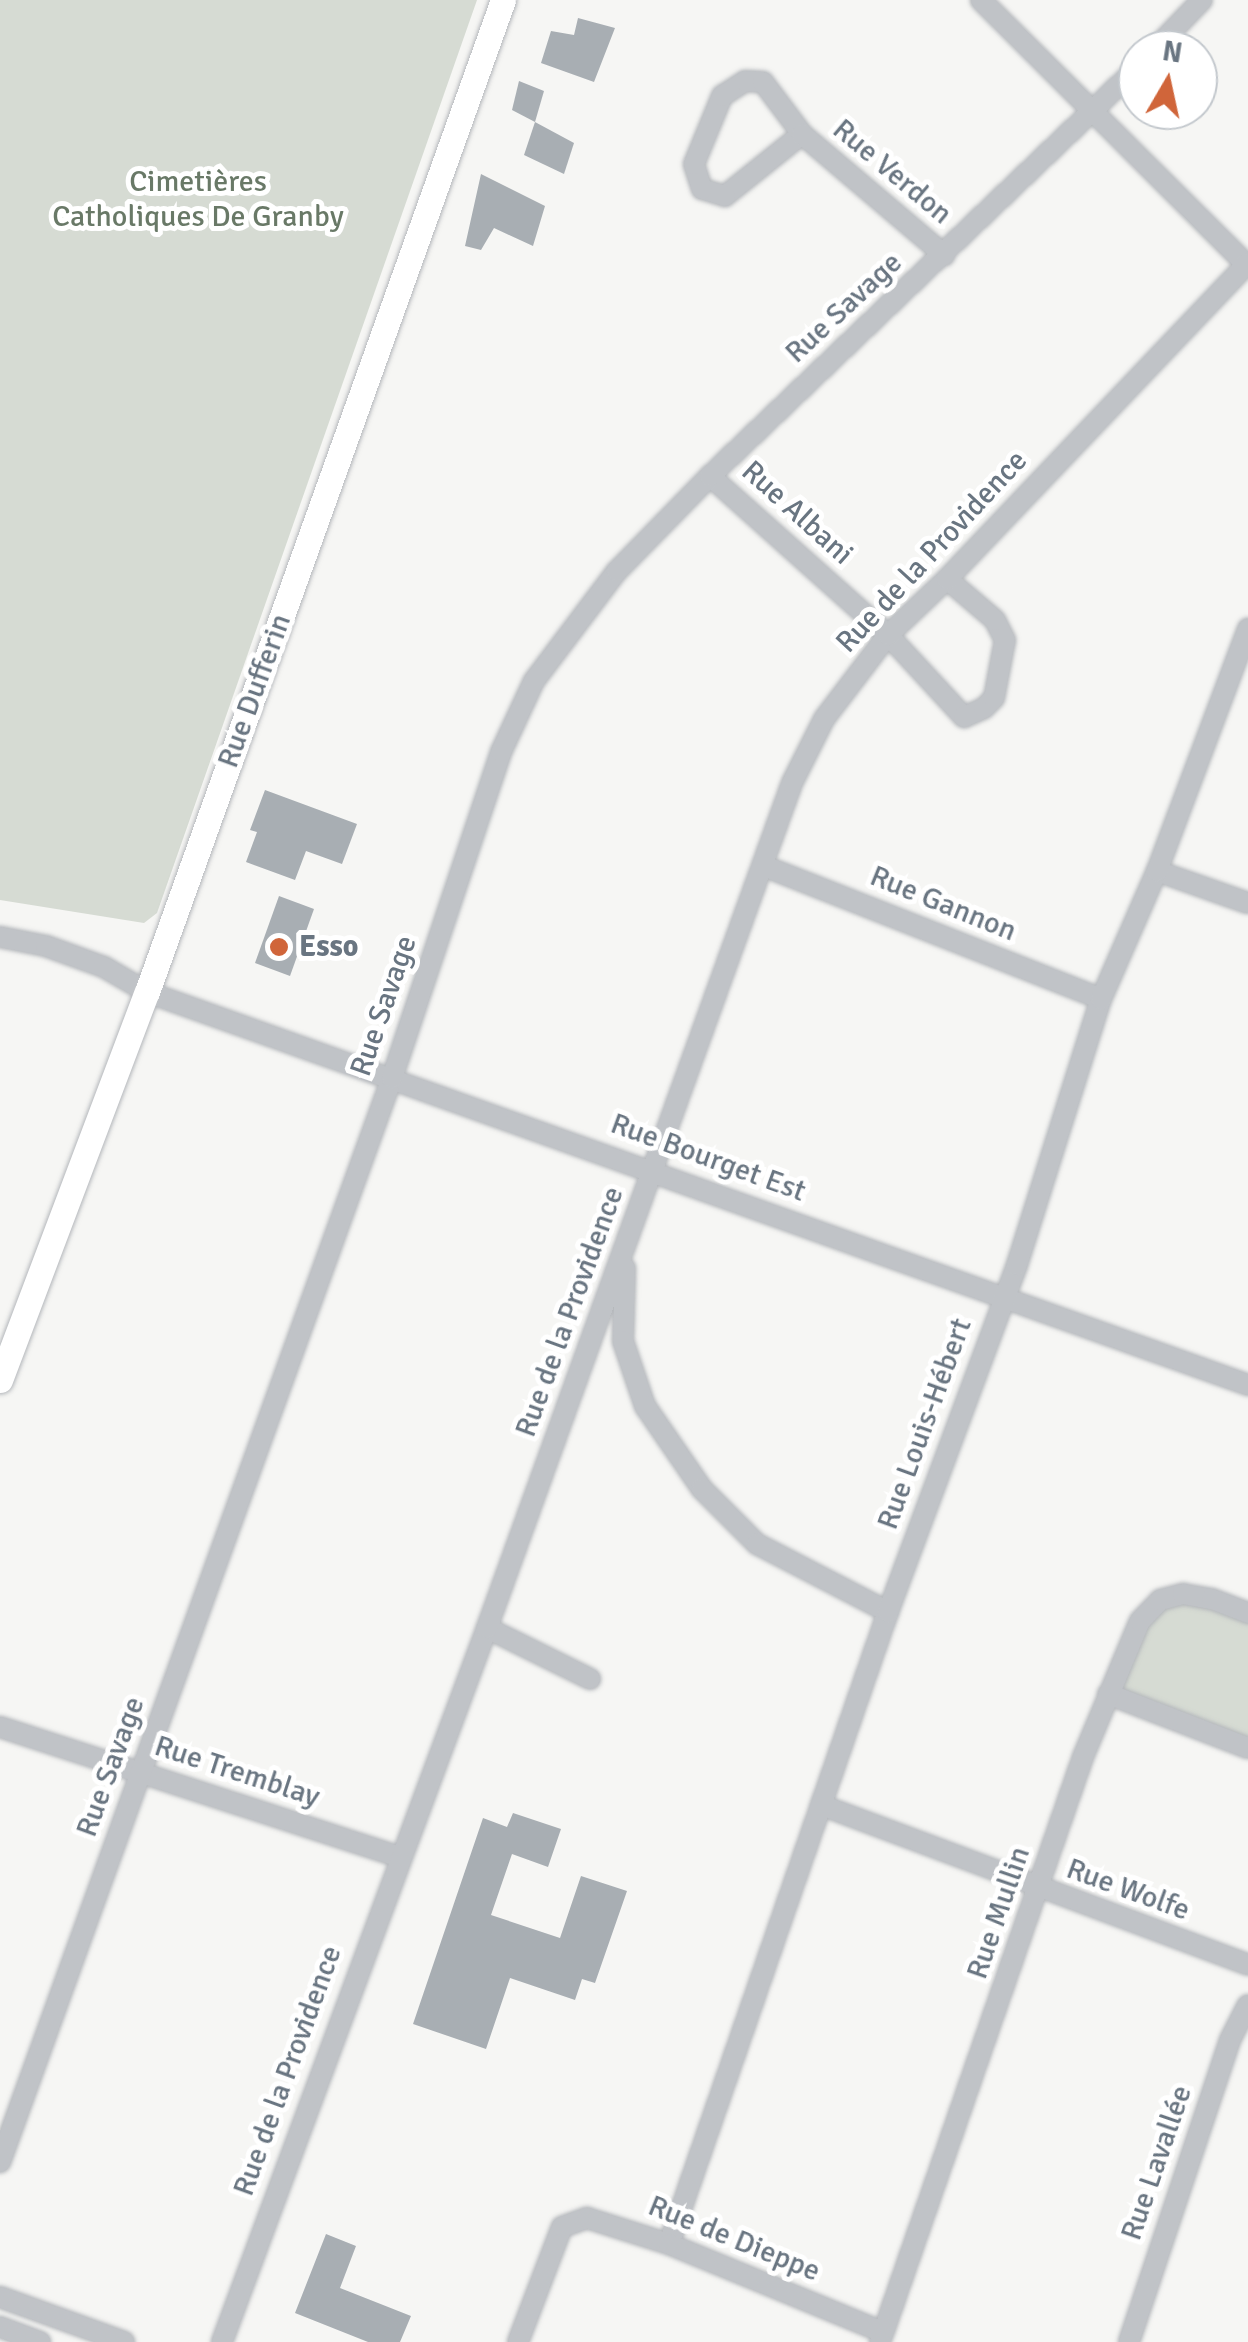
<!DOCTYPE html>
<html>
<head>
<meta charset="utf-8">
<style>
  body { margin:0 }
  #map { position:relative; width:1248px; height:2342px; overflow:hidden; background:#f6f6f4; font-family:Signika,sans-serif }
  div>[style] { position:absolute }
  .green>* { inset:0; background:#d6dbd3 }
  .building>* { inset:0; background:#a8aeb3 }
  .roads { filter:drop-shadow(0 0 2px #b4b7bb) drop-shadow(0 0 2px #b4b7bb) }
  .minor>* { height:20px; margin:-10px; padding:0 10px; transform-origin:10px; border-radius:10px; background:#c0c3c7 }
  .major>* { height:25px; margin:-12.5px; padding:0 12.5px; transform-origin:12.5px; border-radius:12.5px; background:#fff }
  .dots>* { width:28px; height:28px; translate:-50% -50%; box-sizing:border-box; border:5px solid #fff; border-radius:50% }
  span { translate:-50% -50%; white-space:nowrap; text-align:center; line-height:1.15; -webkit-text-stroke:10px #fff; paint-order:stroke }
  .street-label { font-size:30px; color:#697581 }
  .park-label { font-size:30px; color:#697967 }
  .poi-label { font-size:30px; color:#697581; font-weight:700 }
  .left { translate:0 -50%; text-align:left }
  .north { position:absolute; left:1118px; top:30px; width:100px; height:100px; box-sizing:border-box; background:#fff; border:2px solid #c3c8cd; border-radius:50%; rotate:9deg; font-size:28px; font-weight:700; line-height:40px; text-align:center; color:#697581 }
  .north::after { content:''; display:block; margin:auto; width:35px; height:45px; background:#d0653a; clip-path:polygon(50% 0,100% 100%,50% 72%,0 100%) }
</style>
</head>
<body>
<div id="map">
  <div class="green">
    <div style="clip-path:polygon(0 0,477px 0,157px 913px,144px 923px,0 900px)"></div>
    <div style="clip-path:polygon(1172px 1590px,1248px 1607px,1248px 1739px,1112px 1686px,1135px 1612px)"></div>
  </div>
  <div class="building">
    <div style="clip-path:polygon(578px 18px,615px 28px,594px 82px,541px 63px,551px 31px,574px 35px)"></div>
    <div style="clip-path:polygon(519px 81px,544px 91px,535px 122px,512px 110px)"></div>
    <div style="clip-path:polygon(535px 122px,574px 143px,564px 174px,524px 155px)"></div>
    <div style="clip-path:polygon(481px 174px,545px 206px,533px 246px,494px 228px,481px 250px,465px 246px)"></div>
    <div style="clip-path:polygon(265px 790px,357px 824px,342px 864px,306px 851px,295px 880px,246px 862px,257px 832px,250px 830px)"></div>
    <div style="clip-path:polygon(279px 896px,314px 909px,290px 976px,255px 963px)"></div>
    <div style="clip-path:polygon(513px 1813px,561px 1829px,548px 1867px,512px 1854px,491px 1915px,560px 1938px,581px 1876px,627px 1891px,595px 1983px,582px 1979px,575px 2000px,510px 1978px,486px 2049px,413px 2024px,483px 1818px,507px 1827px)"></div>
    <div style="clip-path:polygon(326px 2234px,356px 2246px,340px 2288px,411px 2316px,400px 2342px,368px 2342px,295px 2313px)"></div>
  </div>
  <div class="roads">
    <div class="minor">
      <div style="left:981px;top:0;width:377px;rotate:44.9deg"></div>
      <div style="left:1154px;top:50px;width:69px;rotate:-46.2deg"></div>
      <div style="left:802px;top:134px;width:99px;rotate:141.2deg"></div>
      <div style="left:725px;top:196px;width:24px;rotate:-163deg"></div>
      <div style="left:702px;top:189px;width:26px;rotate:-108deg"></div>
      <div style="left:694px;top:164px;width:74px;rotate:-67.6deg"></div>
      <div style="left:722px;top:96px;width:27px;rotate:-33deg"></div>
      <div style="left:745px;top:81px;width:18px;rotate:3deg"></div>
      <div style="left:763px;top:82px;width:65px;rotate:53.1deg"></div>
      <div style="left:802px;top:134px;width:187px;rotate:40.4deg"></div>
      <div style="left:710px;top:476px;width:239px;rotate:41.8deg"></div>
      <div style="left:888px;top:635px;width:112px;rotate:47.2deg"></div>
      <div style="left:964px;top:717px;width:22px;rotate:-24deg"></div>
      <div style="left:984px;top:708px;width:14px;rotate:-45deg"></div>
      <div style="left:994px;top:698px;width:59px;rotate:-79.3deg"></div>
      <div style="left:1005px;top:640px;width:22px;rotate:-117deg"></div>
      <div style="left:995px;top:620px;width:63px;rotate:-139.5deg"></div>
      <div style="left:764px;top:866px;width:362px;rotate:21.5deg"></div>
      <div style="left:1157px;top:871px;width:96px;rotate:19.4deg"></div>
      <div style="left:0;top:937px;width:47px;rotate:11.1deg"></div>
      <div style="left:46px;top:946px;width:62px;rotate:19.9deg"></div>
      <div style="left:104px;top:967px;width:50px;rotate:30.2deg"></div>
      <div style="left:147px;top:992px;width:1169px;rotate:19.64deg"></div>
      <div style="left:625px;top:1268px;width:73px;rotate:91.6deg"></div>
      <div style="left:623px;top:1341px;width:69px;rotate:71.3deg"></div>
      <div style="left:645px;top:1406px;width:101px;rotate:55.5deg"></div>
      <div style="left:702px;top:1489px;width:78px;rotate:45deg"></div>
      <div style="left:757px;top:1544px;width:148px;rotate:27.4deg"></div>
      <div style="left:487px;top:1628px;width:115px;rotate:26.3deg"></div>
      <div style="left:1108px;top:1694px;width:150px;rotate:21.1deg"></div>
      <div style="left:0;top:1727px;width:418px;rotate:18deg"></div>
      <div style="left:821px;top:1805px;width:456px;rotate:20.5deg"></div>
      <div style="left:0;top:2162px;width:1153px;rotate:-70.12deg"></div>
      <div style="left:392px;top:1078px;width:344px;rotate:-71.5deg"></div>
      <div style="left:501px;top:752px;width:78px;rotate:-65.1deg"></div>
      <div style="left:534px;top:681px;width:138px;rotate:-53deg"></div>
      <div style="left:617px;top:571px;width:133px;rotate:-45.6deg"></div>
      <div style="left:710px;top:476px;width:592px;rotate:-43.7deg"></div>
      <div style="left:669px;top:2244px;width:669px;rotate:-70.89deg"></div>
      <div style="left:888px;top:1612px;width:370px;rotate:-69.6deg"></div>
      <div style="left:1017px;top:1265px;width:279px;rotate:-72.5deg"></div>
      <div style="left:1101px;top:999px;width:140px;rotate:-66.4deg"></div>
      <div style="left:1157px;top:871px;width:259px;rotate:-69.4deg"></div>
      <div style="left:0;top:2297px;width:132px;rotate:19.9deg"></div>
      <div style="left:0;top:2327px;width:43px;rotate:20.6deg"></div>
      <div style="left:222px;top:2342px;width:762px;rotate:-69.64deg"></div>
      <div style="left:487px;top:1628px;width:898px;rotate:-70.15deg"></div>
      <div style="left:792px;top:783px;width:72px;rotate:-63.4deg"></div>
      <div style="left:824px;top:719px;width:106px;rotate:-52.7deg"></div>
      <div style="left:888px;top:635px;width:81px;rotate:-43.5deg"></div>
      <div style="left:947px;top:579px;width:436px;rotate:-46.4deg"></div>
      <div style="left:518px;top:2342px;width:123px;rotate:-69.1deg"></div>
      <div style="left:562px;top:2227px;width:27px;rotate:-20deg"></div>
      <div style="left:587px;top:2218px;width:86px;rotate:17.6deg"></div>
      <div style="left:669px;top:2244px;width:231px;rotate:22.4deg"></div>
      <div style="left:880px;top:2342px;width:619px;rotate:-70.86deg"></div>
      <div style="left:1083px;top:1757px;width:147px;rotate:-67.3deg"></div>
      <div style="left:1140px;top:1621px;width:29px;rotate:-46deg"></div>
      <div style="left:1160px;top:1600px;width:24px;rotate:-15deg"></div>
      <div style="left:1183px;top:1594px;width:29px;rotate:10deg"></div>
      <div style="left:1212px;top:1599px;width:39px;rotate:21deg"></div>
      <div style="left:1129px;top:2342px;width:318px;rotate:-71.5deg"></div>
      <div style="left:1230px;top:2040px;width:39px;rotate:-63deg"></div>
    </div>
    <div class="major">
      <div style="left:0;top:1380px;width:415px;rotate:-69.3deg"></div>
      <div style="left:147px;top:992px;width:1054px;rotate:-70.26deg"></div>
    </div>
  </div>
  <div class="dots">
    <div style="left:279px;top:947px;background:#d0653a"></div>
  </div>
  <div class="street-label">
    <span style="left:892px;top:172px;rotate:40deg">Rue Verdon</span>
    <span style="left:844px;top:308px;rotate:-43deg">Rue Savage</span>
    <span style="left:797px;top:513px;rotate:42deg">Rue Albani</span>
    <span style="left:932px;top:552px;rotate:-47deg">Rue de la Providence</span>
    <span style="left:255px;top:691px;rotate:-70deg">Rue Dufferin</span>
    <span style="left:943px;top:904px;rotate:22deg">Rue Gannon</span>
    <span style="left:384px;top:1006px;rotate:-71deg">Rue Savage</span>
    <span style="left:708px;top:1158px;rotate:20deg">Rue Bourget Est</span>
    <span style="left:570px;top:1312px;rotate:-70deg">Rue de la Providence</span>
    <span style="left:925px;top:1424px;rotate:-70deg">Rue Louis-Hébert</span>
    <span style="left:111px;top:1767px;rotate:-70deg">Rue Savage</span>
    <span style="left:237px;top:1772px;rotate:18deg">Rue Tremblay</span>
    <span style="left:1128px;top:1890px;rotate:20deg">Rue Wolfe</span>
    <span style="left:999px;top:1913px;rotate:-71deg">Rue Mullin</span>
    <span style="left:288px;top:2071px;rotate:-70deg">Rue de la Providence</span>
    <span style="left:1157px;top:2163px;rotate:-71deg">Rue Lavallée</span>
    <span style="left:734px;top:2239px;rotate:22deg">Rue de Dieppe</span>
  </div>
  <div class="park-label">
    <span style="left:198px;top:199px">Cimetières<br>Catholiques De Granby</span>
  </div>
  <div class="poi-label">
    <span class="left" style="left:299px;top:947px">Esso</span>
  </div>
  <div class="north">N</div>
</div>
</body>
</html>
